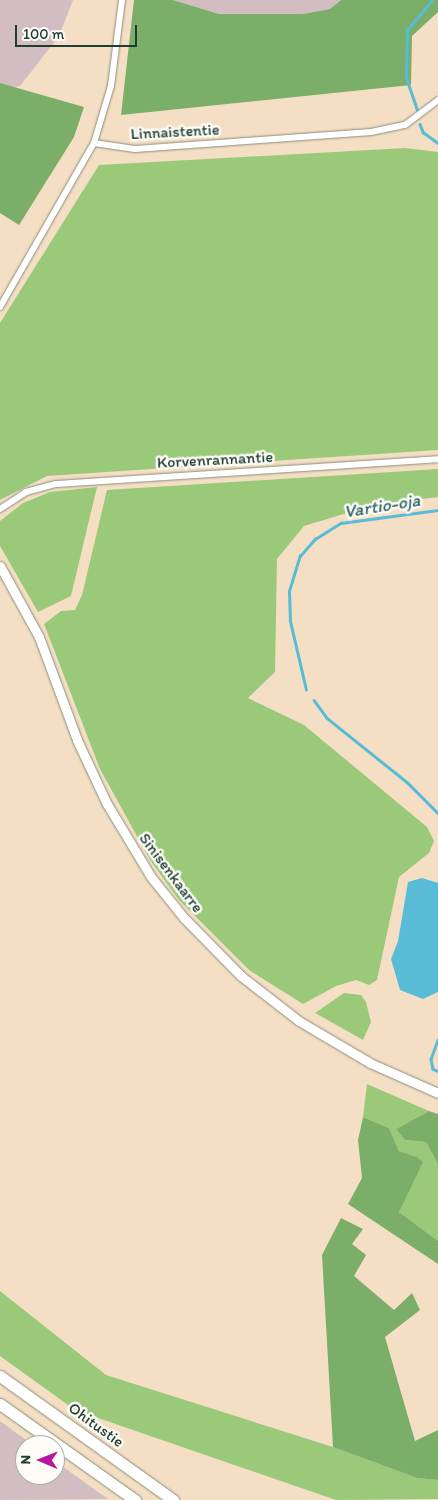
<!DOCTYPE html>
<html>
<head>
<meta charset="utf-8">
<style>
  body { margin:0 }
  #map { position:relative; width:438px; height:1500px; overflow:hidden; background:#f5dfc4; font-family:Itim,sans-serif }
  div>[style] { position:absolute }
  .industrial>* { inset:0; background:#d2bec2 }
  .green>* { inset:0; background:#9aca79 }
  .forest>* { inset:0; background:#7bae69 }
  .water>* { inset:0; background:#58bcd6 }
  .stream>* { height:2.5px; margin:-1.25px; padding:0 1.25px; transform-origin:1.25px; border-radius:1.25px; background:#58bcd6 }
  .roads { filter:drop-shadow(0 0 1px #8a8e7c) drop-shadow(0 0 1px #8a8e7c) }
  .street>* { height:6px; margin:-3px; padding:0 3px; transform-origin:3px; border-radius:3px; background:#fff }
  .secondary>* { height:9px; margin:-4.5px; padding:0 4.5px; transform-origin:4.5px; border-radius:4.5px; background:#fff }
  .highway>* { height:11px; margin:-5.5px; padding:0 5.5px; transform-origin:5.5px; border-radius:5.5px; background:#fff }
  span { translate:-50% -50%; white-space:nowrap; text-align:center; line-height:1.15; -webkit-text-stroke:5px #fdfcf7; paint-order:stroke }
  .street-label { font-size:16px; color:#1f3d34 }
  .water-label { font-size:18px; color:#306365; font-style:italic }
  .north { position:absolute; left:15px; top:1435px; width:50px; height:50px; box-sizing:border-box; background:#fdfcf7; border:1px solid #a4b0a9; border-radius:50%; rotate:271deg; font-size:14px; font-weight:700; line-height:20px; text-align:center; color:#1f3d34 }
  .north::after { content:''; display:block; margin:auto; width:18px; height:22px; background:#b5179e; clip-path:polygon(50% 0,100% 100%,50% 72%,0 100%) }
  .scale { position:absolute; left:15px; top:25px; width:122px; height:22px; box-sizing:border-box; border:2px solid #1f3d34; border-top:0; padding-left:6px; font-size:15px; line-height:18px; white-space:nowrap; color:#1f3d34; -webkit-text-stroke:4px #fdfcf7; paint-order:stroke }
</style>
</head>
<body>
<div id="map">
  <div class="industrial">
    <div style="clip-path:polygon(0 0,73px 0,59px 36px,20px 86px,10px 88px,0 83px)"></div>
    <div style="clip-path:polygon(173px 0,341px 0,330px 9px,303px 14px,219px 14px)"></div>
    <div style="clip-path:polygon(0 1421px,33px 1445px,25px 1445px,25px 1475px,55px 1475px,55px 1461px,108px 1499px,0 1500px)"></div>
  </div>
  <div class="green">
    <div style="clip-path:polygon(405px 148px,438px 152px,438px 450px,47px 476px,0 500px,0 323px,99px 165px)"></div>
    <div style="clip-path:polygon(438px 469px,438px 497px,373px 505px,304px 526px,277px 559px,275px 672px,248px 698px,304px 725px,427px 827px,434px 841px,429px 853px,399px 877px,377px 980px,369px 985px,356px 980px,336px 986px,303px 1004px,249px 970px,179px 900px,150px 860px,100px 769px,44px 624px,61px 611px,75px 610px,82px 595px,107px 490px)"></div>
    <div style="clip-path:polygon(97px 487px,71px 596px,38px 612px,0 546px,0 521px,23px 503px,50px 492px)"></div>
    <div style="clip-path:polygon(344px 993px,361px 995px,366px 1002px,371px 1022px,363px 1040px,315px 1013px)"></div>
    <div style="clip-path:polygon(367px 1084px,429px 1111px,396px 1129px,405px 1140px,426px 1142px,438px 1164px,438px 1241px,399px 1212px,417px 1157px,399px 1151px,389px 1128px,363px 1117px)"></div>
    <div style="clip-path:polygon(0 1291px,106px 1375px,333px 1447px,417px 1478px,438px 1480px,438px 1499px,336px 1500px,75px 1410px,0 1356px)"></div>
  </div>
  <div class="forest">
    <div style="clip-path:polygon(134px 0,173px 0,219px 14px,303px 14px,330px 9px,341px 0,438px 0,438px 12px,412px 36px,411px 85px,121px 115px)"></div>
    <div style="clip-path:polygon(0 83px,84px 107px,74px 137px,19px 225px,0 213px)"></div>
    <div style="clip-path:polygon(429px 1111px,438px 1114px,438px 1164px,426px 1142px,405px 1140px,396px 1129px)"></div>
    <div style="clip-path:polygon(363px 1117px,389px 1128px,399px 1151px,417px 1157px,423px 1162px,399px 1212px,438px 1241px,438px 1264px,348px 1204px,362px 1178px,358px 1140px)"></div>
    <div style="clip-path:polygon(341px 1218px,363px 1229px,352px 1244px,366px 1255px,354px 1276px,394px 1310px,412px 1293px,420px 1310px,385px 1337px,415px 1441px,438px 1430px,438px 1480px,417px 1478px,333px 1447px,322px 1255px)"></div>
  </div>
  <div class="water">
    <div style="clip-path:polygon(422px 878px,438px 883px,438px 992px,423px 999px,400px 990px,391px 959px,398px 941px,408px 882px)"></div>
  </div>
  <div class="stream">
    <div style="left:417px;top:110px;width:34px;rotate:-109deg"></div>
    <div style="left:406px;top:78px;width:48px;rotate:-88.8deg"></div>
    <div style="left:407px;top:30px;width:39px;rotate:-50deg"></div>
    <div style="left:420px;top:124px;width:9px;rotate:69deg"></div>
    <div style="left:423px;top:132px;width:19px;rotate:36deg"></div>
    <div style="left:306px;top:690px;width:71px;rotate:-103.1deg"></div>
    <div style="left:290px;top:621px;width:30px;rotate:-92deg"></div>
    <div style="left:289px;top:591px;width:37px;rotate:-73deg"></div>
    <div style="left:300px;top:556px;width:23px;rotate:-49deg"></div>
    <div style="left:315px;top:539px;width:31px;rotate:-32deg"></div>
    <div style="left:341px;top:523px;width:98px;rotate:-7.6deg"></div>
    <div style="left:314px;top:700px;width:22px;rotate:54deg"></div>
    <div style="left:327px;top:718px;width:102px;rotate:38.7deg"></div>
    <div style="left:407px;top:782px;width:44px;rotate:45deg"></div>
    <div style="left:438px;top:1040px;width:20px;rotate:110deg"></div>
    <div style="left:431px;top:1059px;width:10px;rotate:79deg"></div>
    <div style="left:433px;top:1069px;width:5px;rotate:22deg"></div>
  </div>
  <div class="roads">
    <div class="street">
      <div style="left:94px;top:143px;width:41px;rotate:8.3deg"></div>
      <div style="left:135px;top:149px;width:237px;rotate:-4.1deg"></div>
      <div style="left:371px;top:132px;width:35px;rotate:-12deg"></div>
      <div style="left:405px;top:125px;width:41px;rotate:-37.1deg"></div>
      <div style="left:0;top:307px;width:189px;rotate:-60.2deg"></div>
      <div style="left:94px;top:143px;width:59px;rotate:-73.4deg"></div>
      <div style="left:111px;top:86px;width:87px;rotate:-82.7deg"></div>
      <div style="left:0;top:509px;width:31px;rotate:-33deg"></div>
      <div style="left:26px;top:492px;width:31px;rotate:-15deg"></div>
      <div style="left:56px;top:484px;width:383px;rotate:-3.7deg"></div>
    </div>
    <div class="secondary">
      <div style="left:0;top:566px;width:81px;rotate:61.2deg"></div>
      <div style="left:39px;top:637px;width:110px;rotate:69.7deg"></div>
      <div style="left:77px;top:740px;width:71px;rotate:64.9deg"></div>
      <div style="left:107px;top:804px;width:85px;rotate:58.9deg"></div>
      <div style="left:151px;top:877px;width:53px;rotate:51.2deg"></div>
      <div style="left:184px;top:918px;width:81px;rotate:45.5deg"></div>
      <div style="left:241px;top:976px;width:73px;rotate:37.8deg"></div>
      <div style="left:299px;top:1021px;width:82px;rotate:30.6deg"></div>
      <div style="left:370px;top:1063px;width:74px;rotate:23.8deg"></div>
    </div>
    <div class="highway">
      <div style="left:0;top:1376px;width:213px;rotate:35.6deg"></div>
      <div style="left:0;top:1404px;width:166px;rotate:35.4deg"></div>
    </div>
  </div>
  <div class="street-label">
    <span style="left:175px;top:132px;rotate:-3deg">Linnaistentie</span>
    <span style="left:215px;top:460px;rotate:-3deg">Korvenrannantie</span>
    <span style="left:171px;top:873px;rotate:53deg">Sinisenkaarre</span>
    <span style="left:96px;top:1425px;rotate:36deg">Ohitustie</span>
  </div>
  <div class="water-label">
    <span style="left:382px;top:506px;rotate:-9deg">Vartio-oja</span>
  </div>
  <div class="north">N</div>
  <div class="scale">100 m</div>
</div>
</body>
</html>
